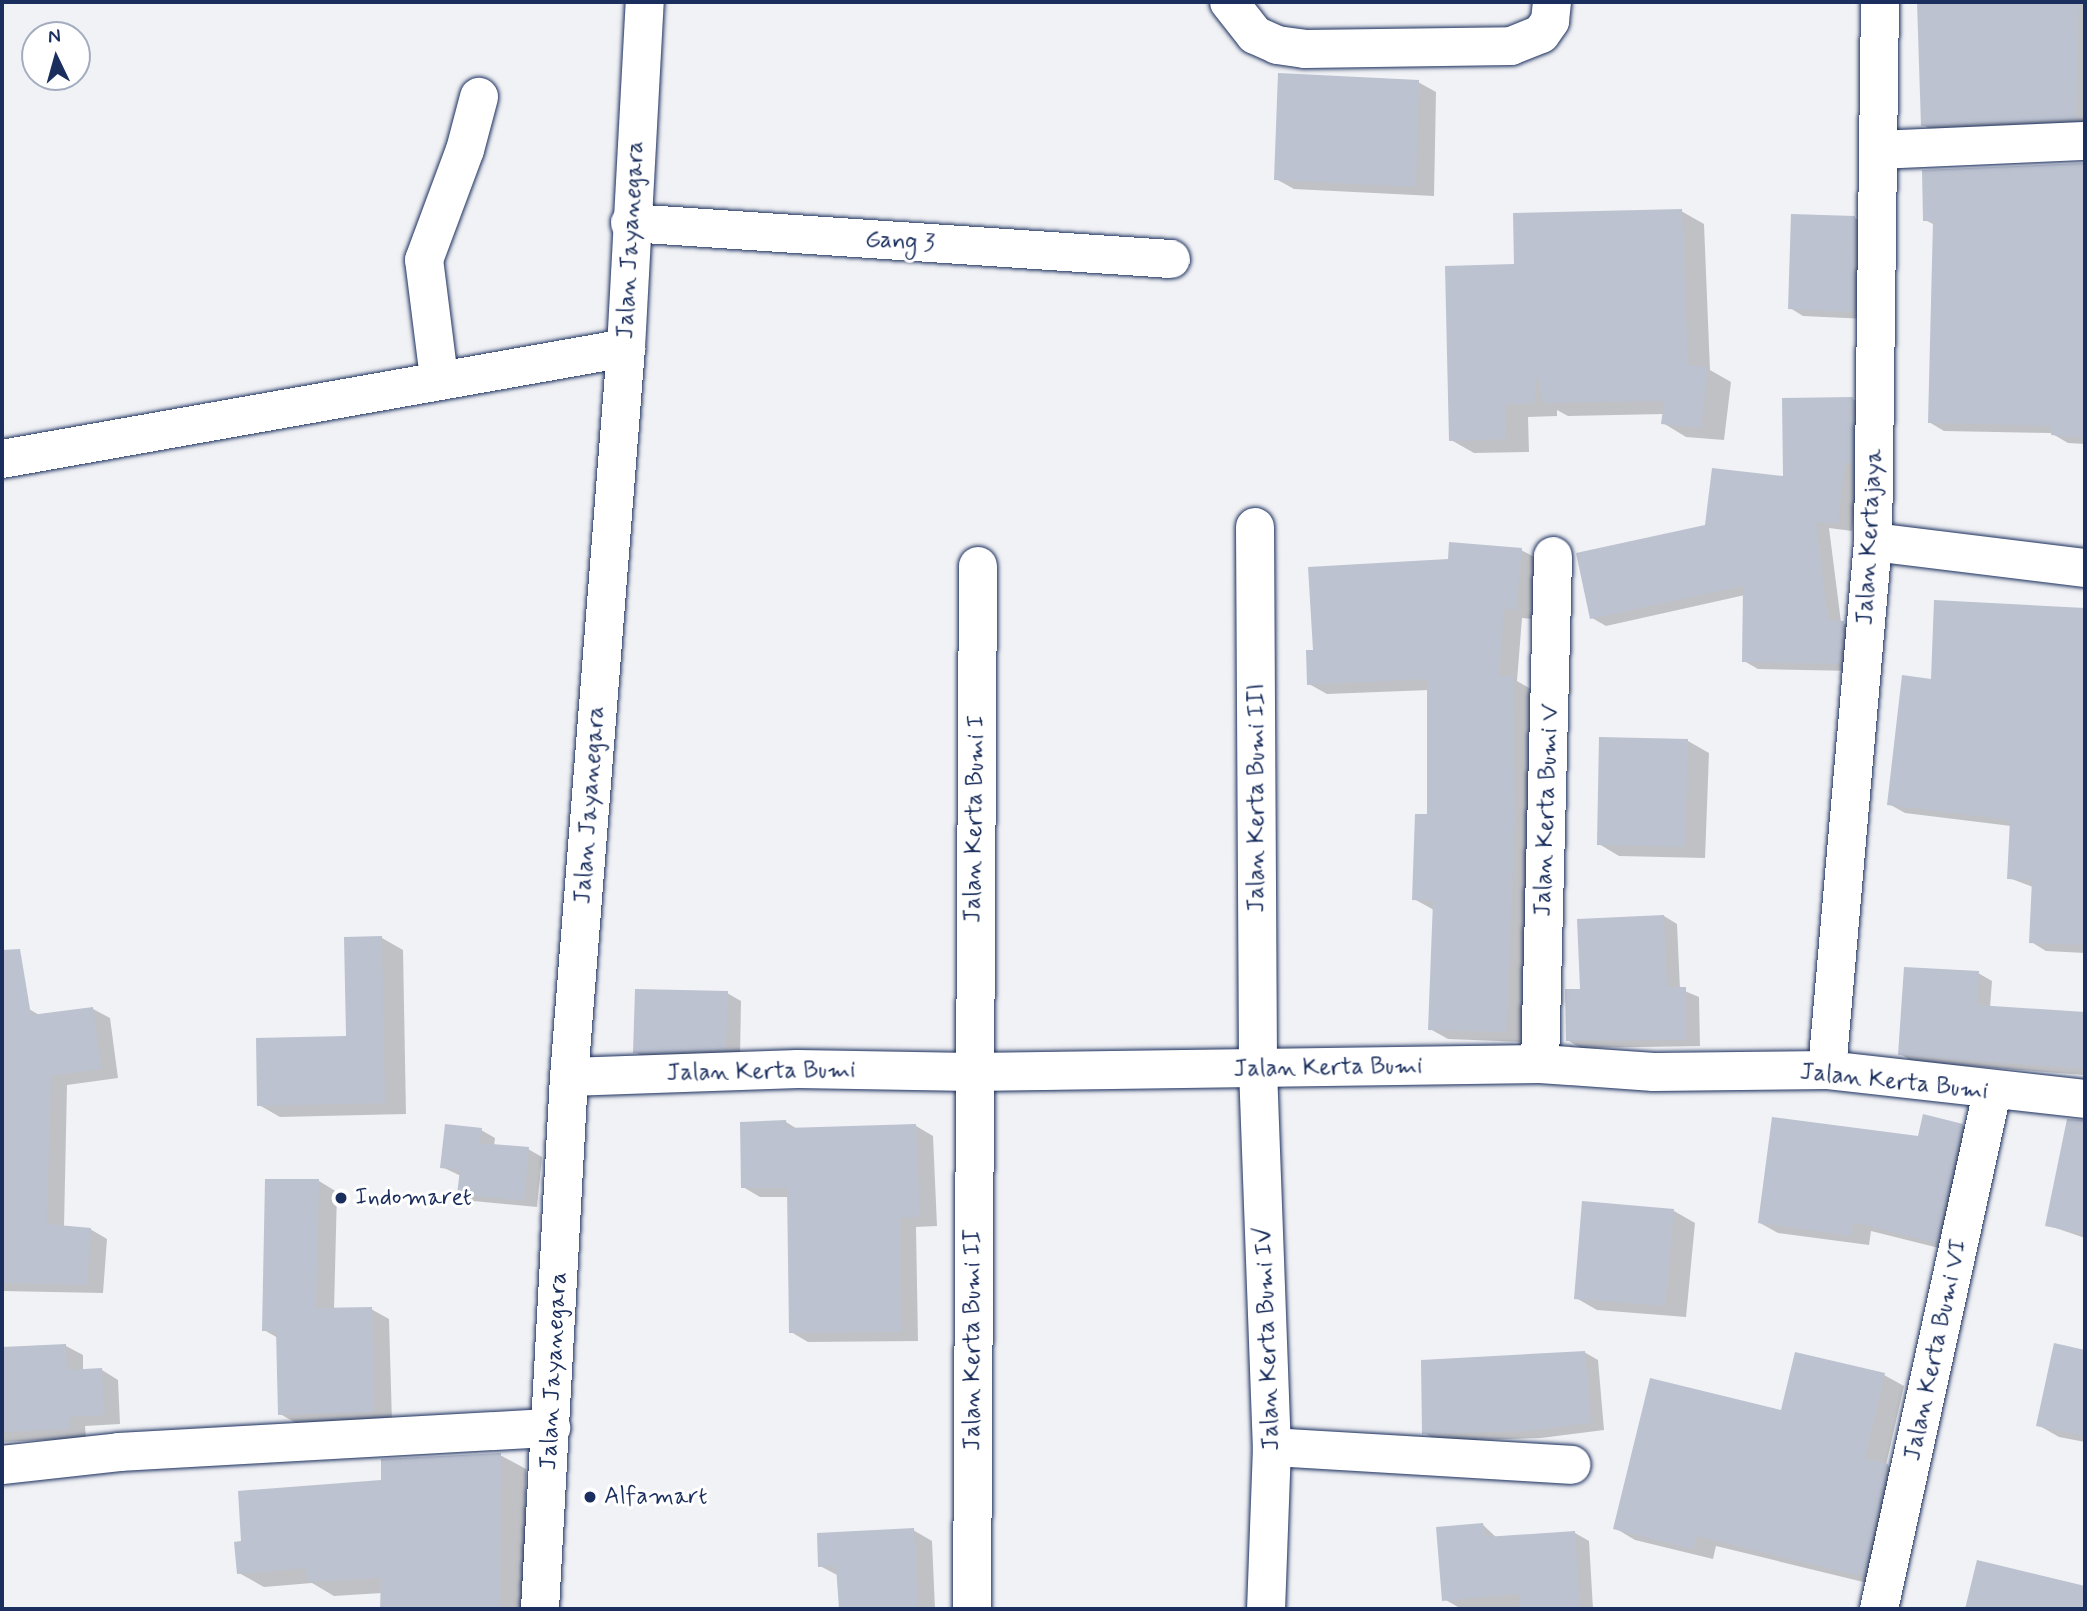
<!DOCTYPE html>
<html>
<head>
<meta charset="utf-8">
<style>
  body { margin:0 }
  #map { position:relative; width:2087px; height:1611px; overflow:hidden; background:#f1f2f5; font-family:Mynerve,sans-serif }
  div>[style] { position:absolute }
  .shadow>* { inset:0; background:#0003 }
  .building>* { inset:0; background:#bcc2d0 }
  .roads { filter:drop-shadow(0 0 2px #1b2f5e) drop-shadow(0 0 2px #1b2f5e) }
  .minor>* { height:38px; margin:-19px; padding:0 19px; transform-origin:19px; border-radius:19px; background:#fff }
  .dots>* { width:19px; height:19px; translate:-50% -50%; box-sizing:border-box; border:4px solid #fff; border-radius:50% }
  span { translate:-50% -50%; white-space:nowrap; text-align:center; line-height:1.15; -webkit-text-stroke:6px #fff; paint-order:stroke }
  .street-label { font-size:24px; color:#1b2f5e }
  .poi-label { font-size:24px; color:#1b2f5e }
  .left { translate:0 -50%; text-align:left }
  .frame { position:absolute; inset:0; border:4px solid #1b2f5e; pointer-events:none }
  .north { position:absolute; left:21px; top:21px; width:70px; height:70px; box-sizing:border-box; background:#fff; border:2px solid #a4acbf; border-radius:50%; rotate:355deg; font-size:19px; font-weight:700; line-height:28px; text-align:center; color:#1b2f5e }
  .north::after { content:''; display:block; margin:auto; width:24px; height:32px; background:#1b2f5e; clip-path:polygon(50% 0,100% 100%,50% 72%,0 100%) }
</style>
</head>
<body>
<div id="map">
  <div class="shadow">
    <div style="clip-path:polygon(1918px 2px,2085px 2px,2085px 128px,1938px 134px,1923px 125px)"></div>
    <div style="clip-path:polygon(1418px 82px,1436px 92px,1434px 196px,1294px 189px,1276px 179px)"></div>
    <div style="clip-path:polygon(2085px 165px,2085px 444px,2068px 443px,2051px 433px,1944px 431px,1929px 422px,1935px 225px,1925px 220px,1924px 172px)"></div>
    <div style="clip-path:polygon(1681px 211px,1704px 224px,1710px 370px,1731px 382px,1724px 440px,1686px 437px,1663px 423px,1664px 414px,1568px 416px,1557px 410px,1557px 416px,1528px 417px,1529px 452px,1474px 453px,1451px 440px,1516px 266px)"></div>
    <div style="clip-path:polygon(1855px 218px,1869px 226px,1867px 319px,1803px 316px,1790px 308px)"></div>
    <div style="clip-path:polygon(1853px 399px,1866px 407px,1852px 531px,1829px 528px,1841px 622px,1857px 630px,1854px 671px,1758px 669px,1744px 661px,1745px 595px,1606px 626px,1592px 618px,1707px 526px,1784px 478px)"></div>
    <div style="clip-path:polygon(1521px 550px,1540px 560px,1535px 619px,1522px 618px,1517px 681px,1531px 689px,1524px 1042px,1448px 1039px,1430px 1029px,1434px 910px,1414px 899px,1429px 816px,1429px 690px,1327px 694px,1309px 684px,1315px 652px,1449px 561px)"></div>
    <div style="clip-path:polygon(1936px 601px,2085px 610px,2085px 953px,2046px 951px,2031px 942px,2033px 887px,2009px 878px,2011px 826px,1905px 813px,1889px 804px,1933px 681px)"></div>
    <div style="clip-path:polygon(1688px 741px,1709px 753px,1705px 858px,1619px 856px,1599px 844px)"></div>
    <div style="clip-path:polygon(1664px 916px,1677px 924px,1680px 989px,1699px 997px,1700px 1046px,1581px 1048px,1567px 1040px,1582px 990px)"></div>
    <div style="clip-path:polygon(382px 938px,403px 950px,406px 1114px,280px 1117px,259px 1105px,348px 1038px)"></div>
    <div style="clip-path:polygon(1978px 973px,1992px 981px,1990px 1008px,2085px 1014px,2085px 1075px,1914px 1062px,1900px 1054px)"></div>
    <div style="clip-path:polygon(727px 993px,741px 1001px,740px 1057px,649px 1060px,635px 1052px)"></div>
    <div style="clip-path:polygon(29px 1009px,41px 1016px,93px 1009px,110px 1018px,118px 1078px,67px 1085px,64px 1227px,90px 1229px,107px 1239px,103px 1293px,2px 1291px,2px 1013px)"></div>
    <div style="clip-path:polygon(786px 1122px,799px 1130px,916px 1126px,933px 1136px,937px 1226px,916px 1227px,918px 1341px,808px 1342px,791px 1332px,789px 1197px,760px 1197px,743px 1187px)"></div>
    <div style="clip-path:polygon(1962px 1125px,1980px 1136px,1955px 1252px,1871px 1231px,1869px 1245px,1778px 1233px,1760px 1223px)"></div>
    <div style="clip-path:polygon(2068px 1125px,2085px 1129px,2085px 1238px,2047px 1225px)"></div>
    <div style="clip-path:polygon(481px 1130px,495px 1138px,494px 1146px,528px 1149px,542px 1157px,537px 1207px,473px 1201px,459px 1193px,461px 1176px,442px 1167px)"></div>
    <div style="clip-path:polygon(319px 1181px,337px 1192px,334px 1310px,371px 1309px,389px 1319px,392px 1422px,298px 1424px,280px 1414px,278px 1338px,264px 1330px)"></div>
    <div style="clip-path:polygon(1674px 1211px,1695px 1223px,1686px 1317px,1597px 1310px,1576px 1298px)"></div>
    <div style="clip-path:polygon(2055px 1345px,2085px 1352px,2085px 1442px,2059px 1437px,2038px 1425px)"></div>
    <div style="clip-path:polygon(66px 1346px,83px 1355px,83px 1371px,102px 1370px,118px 1380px,120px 1424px,85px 1426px,86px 1438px,2px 1442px,2px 1349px)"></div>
    <div style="clip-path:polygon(1584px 1352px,1598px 1360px,1604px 1430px,1541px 1438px,1438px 1441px,1424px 1433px)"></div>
    <div style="clip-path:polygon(1884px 1375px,1904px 1386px,1886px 1465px,1908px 1477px,1884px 1587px,1716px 1546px,1713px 1559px,1635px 1540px,1615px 1528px,1783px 1412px)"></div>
    <div style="clip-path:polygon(500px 1455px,526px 1469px,525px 1609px,382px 1609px,382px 1593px,334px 1596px,312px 1583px,264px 1587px,239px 1573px,383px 1482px)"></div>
    <div style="clip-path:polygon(1483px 1525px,1497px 1538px,1575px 1533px,1589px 1541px,1593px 1609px,1458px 1607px,1444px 1599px)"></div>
    <div style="clip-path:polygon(913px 1530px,932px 1541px,935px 1609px,840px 1609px,839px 1576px,820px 1566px)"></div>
    <div style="clip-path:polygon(1979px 1563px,2082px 1587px,2085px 1609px,1967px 1609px)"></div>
  </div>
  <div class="building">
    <div style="clip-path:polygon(1917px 2px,2079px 2px,2076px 119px,1921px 126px)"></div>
    <div style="clip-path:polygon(1278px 73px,1419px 80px,1416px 187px,1274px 180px)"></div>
    <div style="clip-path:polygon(2085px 163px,2085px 438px,2051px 435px,2052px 426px,1928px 423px,1933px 221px,1923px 221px,1922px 170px)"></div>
    <div style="clip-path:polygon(1682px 209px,1688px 365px,1708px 367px,1701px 428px,1661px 424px,1664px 401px,1543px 403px,1537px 374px,1534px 404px,1505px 404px,1506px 439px,1449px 441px,1445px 266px,1514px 264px,1513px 213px)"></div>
    <div style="clip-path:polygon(1791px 214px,1855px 216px,1854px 312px,1788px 309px)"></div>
    <div style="clip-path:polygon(1853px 397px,1852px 463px,1845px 463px,1838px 524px,1816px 522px,1828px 620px,1844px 621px,1840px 664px,1742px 662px,1743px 586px,1590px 619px,1576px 553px,1705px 525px,1712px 468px,1783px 476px,1782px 398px)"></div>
    <div style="clip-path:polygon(1449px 542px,1522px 548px,1516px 610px,1504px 609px,1499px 676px,1513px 676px,1515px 817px,1506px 1032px,1428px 1030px,1433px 901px,1412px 900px,1415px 814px,1427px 814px,1427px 679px,1307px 685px,1306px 650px,1313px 650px,1308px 567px,1448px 559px)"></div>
    <div style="clip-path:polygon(1934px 600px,2085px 608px,2085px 945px,2029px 943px,2032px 880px,2007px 879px,2010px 820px,1887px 805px,1902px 675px,1931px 679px)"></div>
    <div style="clip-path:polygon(1599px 737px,1688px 739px,1685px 847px,1597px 845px)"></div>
    <div style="clip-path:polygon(1664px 915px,1667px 987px,1686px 987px,1686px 1040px,1566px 1041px,1565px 989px,1580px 989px,1577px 919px)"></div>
    <div style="clip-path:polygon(382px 936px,385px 1103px,257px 1106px,256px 1038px,346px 1036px,344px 937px)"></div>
    <div style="clip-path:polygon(20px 949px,31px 1015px,93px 1007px,101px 1069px,51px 1076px,47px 1224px,91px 1228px,87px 1285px,2px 1283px,2px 950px)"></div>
    <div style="clip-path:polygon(1904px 967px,1979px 971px,1977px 1005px,2085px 1012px,2085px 1069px,1898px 1055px)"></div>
    <div style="clip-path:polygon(635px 989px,728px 991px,726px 1050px,633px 1053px)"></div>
    <div style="clip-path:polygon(1923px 1114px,1963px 1124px,1937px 1243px,1853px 1222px,1851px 1236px,1758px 1223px,1772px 1117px,1918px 1136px)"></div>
    <div style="clip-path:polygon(2067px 1119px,2085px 1120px,2085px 1234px,2045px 1226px)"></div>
    <div style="clip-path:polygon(786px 1120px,787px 1128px,916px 1124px,920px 1217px,899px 1218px,901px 1332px,789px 1333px,787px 1188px,741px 1188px,740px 1122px)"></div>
    <div style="clip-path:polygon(445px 1124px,482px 1128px,480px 1143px,529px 1147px,524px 1201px,457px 1194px,460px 1170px,440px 1168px)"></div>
    <div style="clip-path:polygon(265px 1179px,319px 1179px,316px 1308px,372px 1307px,374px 1412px,278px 1415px,276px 1331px,262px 1331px)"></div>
    <div style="clip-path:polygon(1582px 1201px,1674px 1209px,1665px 1306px,1574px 1299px)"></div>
    <div style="clip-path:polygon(2054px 1343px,2085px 1350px,2085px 1436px,2036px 1426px)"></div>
    <div style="clip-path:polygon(66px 1344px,67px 1370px,102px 1368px,104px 1415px,69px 1417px,70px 1429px,2px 1432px,2px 1347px)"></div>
    <div style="clip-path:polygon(1585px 1351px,1591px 1423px,1526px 1431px,1422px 1434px,1421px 1360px)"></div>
    <div style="clip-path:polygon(1795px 1352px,1885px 1373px,1865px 1458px,1888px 1464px,1864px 1577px,1697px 1536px,1693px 1549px,1613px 1529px,1650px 1378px,1781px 1410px)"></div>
    <div style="clip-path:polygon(501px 1453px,500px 1609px,380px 1609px,381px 1578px,307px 1582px,306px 1568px,237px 1574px,234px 1542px,241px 1541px,238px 1491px,381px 1480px,381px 1459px)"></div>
    <div style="clip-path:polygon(1483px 1523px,1485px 1537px,1575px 1531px,1580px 1609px,1520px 1609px,1519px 1594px,1442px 1601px,1436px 1527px)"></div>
    <div style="clip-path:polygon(914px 1528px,918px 1609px,839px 1609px,836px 1566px,818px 1567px,817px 1533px)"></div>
    <div style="clip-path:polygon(1977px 1560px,2085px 1586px,2085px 1609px,1965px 1609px)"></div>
  </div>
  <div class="roads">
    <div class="minor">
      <div style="left:1229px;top:2px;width:42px;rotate:51.8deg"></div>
      <div style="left:1255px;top:35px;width:24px;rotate:24deg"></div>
      <div style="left:1277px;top:45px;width:28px;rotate:8deg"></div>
      <div style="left:1305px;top:49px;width:206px;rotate:-0.8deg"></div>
      <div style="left:1511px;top:46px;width:32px;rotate:-22deg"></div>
      <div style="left:1541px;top:34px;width:16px;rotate:-55deg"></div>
      <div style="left:1550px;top:21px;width:19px;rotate:-84deg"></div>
      <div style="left:1879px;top:150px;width:206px;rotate:-2.5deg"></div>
      <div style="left:630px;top:223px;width:542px;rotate:3.81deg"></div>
      <div style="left:439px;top:378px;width:119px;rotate:-97.2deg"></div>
      <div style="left:424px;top:260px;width:117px;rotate:-69.6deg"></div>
      <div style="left:465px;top:150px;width:55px;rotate:-75.2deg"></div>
      <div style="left:2px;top:459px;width:634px;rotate:-10.09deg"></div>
      <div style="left:1255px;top:527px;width:542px;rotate:89.68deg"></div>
      <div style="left:1258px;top:1069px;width:378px;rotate:87.9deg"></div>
      <div style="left:1272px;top:1447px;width:162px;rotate:92.1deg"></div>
      <div style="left:1873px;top:542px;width:214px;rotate:7deg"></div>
      <div style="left:1540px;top:1064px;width:508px;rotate:-88.53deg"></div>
      <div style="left:1827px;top:1070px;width:530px;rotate:-85.02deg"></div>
      <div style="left:1873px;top:542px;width:540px;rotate:-89.26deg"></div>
      <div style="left:569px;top:1077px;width:229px;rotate:-2deg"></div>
      <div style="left:798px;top:1069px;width:174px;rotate:1deg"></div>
      <div style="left:972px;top:1072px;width:568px;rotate:-0.81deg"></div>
      <div style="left:1540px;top:1064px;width:114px;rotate:4deg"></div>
      <div style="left:1654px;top:1072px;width:173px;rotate:-0.7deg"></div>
      <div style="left:1827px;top:1070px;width:260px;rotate:6.4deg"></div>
      <div style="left:1272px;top:1447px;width:300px;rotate:3.4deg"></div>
      <div style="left:2px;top:1465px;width:118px;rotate:-6.3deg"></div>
      <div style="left:119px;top:1452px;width:433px;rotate:-3.2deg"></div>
      <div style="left:540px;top:1609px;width:533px;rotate:-86.88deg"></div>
      <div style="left:569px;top:1077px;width:731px;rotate:-85.53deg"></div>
      <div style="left:626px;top:348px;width:347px;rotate:-86.9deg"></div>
      <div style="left:972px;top:1609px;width:1043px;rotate:-89.67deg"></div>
      <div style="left:1879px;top:1609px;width:529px;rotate:-77.67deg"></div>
    </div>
  </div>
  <div class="dots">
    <div style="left:341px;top:1198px;background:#1b2f5e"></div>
    <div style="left:590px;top:1497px;background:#1b2f5e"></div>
  </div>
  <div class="street-label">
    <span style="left:631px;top:240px;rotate:-87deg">Jalan Jayanegara</span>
    <span style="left:900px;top:242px;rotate:4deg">Gang 3</span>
    <span style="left:1870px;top:537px;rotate:-87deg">Jalan Kertajaya</span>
    <span style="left:1257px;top:798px;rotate:-90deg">Jalan Kerta Bumi III</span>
    <span style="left:590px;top:805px;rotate:-86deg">Jalan Jayanegara</span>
    <span style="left:1547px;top:810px;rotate:-88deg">Jalan Kerta Bumi V</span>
    <span style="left:975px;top:819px;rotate:-89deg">Jalan Kerta Bumi I</span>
    <span style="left:1328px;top:1068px;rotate:-1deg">Jalan Kerta Bumi</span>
    <span style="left:761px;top:1072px;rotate:-1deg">Jalan Kerta Bumi</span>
    <span style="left:1894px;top:1082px;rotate:6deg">Jalan Kerta Bumi</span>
    <span style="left:1268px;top:1339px;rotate:-92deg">Jalan Kerta Bumi IV</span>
    <span style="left:973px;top:1340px;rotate:-90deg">Jalan Kerta Bumi II</span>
    <span style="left:1936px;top:1350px;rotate:-78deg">Jalan Kerta Bumi VI</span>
    <span style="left:554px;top:1371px;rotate:-87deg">Jalan Jayanegara</span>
  </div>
  <div class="poi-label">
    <span class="left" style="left:355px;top:1198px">Indomaret</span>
    <span class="left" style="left:604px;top:1497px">Alfamart</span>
  </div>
  <div class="frame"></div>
  <div class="north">N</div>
</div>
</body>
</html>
